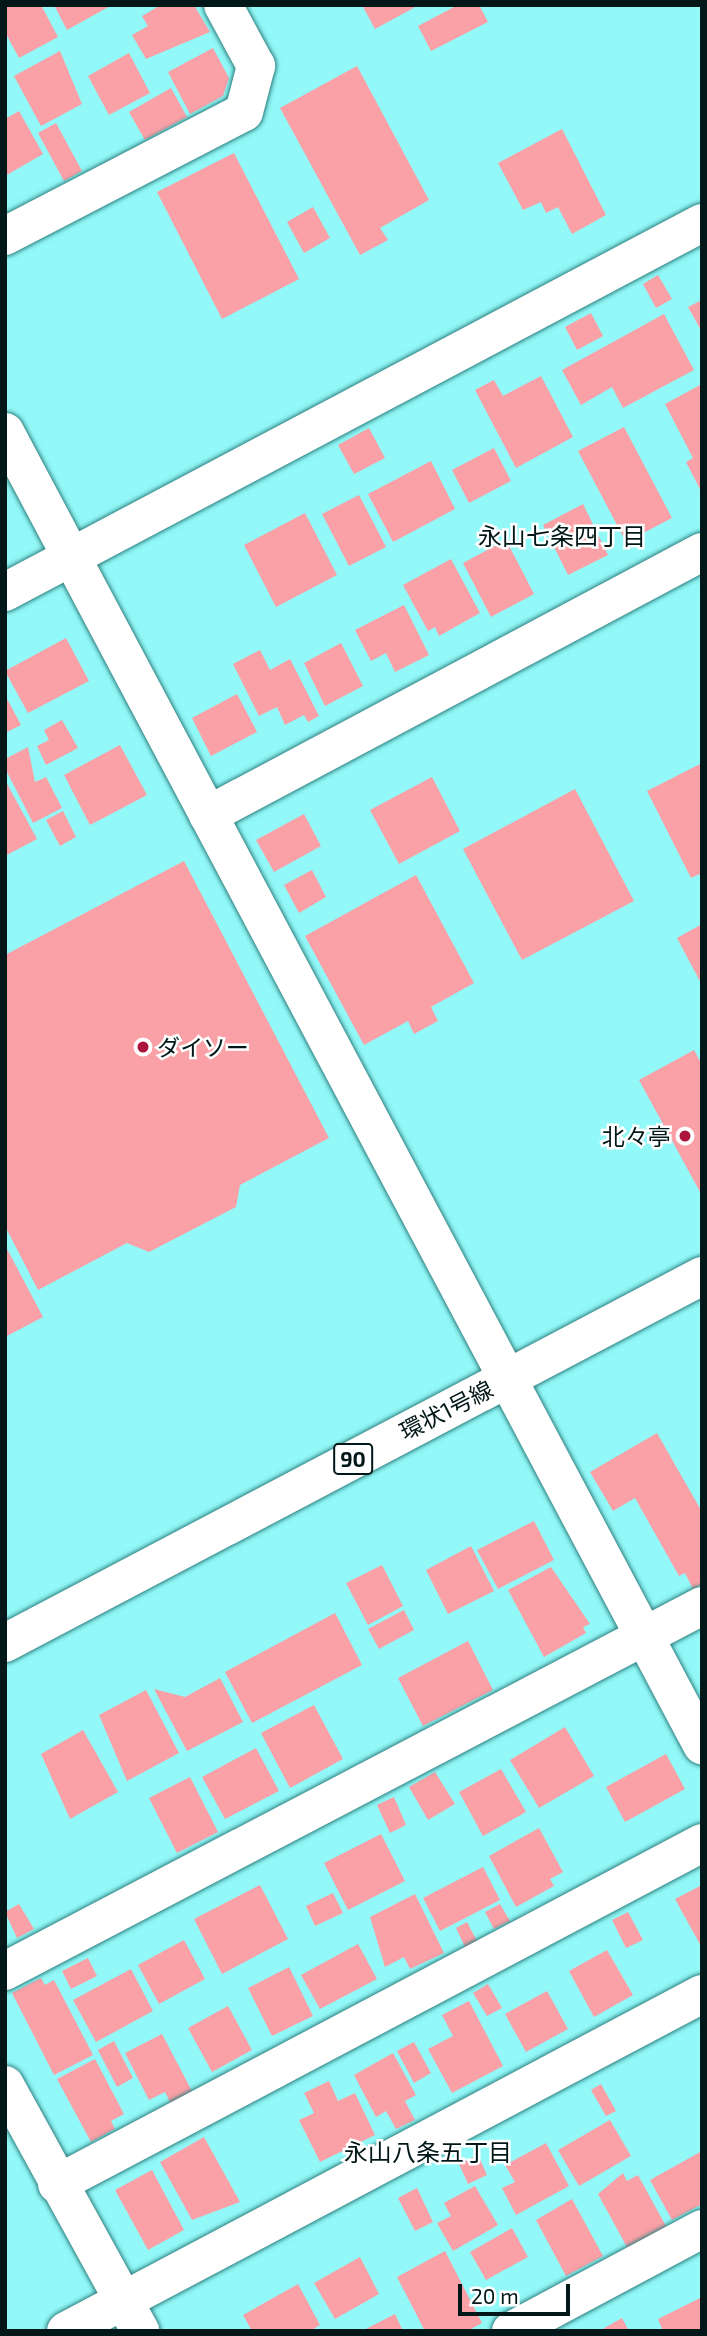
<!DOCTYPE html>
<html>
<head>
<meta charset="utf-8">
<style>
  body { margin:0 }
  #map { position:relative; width:707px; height:2336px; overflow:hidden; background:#92f9f8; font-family:"Exo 2","Noto Sans JP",sans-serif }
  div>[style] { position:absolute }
  .building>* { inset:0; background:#faa1a7 }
  .roads { filter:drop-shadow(0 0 2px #2f7f7f) drop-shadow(0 0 2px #2f7f7f) }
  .street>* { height:38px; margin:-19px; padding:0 19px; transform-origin:19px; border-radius:19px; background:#fff }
  .primary>* { height:38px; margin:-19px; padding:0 19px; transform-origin:19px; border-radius:19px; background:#fff }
  .dots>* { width:19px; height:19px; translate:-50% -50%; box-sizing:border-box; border:4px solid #fff; border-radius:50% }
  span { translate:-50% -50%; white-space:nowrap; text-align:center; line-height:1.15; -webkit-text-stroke:5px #fff; paint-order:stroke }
  .shield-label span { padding:2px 5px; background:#fff; border:2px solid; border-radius:5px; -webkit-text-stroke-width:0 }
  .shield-label { font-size:21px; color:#021717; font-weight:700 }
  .poi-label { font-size:23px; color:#021717 }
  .left { translate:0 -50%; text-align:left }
  .right { translate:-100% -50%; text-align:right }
  .street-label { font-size:23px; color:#021717 }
  .neighbourhood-label { font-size:24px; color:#021717 }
  .frame { position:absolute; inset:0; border:7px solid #021717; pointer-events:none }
  .scale { position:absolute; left:458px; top:2284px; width:112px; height:32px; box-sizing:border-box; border:4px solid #021717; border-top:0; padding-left:9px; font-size:21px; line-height:24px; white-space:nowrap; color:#021717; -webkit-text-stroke:5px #fff; paint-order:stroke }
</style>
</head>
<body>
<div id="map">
  <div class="building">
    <div style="clip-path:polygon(5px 5px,41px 5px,58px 37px,19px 58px,5px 32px)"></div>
    <div style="clip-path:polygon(54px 5px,112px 5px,67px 30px)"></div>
    <div style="clip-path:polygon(161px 5px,194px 5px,210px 32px,146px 59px,132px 35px,148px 26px,142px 16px)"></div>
    <div style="clip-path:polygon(362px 5px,419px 5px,375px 29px)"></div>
    <div style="clip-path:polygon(458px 5px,479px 5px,488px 22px,431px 51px,418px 26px)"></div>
    <div style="clip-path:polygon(213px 48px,229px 78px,223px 96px,190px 114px,168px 72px)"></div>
    <div style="clip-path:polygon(60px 51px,82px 104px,41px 126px,14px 76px)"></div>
    <div style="clip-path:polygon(129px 53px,150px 93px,109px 115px,88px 76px)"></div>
    <div style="clip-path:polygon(357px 66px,429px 200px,380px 228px,388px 240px,360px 255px,280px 108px)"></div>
    <div style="clip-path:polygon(171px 88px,187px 117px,145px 140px,129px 112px)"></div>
    <div style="clip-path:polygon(19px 111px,43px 154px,5px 176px,5px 119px)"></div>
    <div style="clip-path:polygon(56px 123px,82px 171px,64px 181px,38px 133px)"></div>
    <div style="clip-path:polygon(562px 129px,606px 215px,572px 234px,558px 207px,546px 213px,541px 202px,523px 210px,498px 163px)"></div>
    <div style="clip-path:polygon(234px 153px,299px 279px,222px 319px,157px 192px)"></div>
    <div style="clip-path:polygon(313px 207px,330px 238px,304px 253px,287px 222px)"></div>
    <div style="clip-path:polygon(658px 275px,672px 299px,656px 308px,643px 284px)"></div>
    <div style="clip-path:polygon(702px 300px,702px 332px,688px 307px)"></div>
    <div style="clip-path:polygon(591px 313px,603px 336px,577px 350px,565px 327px)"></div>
    <div style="clip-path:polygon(664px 314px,694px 370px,623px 408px,612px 387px,581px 405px,562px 370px)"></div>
    <div style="clip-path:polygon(541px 376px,573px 437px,516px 468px,475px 390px,494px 380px,503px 396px)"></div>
    <div style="clip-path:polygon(702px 384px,702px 493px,686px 462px,693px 458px,665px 404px)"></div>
    <div style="clip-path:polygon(624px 427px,672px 518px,626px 542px,578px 451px)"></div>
    <div style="clip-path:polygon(369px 428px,385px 458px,354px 474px,338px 445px)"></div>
    <div style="clip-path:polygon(494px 448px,511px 481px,469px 503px,452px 470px)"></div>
    <div style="clip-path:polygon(431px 461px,455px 509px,393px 542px,368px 494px)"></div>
    <div style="clip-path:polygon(359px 495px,386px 547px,349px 566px,322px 514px)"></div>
    <div style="clip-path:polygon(583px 504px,608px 555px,568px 575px,543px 525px)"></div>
    <div style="clip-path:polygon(305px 513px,337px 575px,276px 607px,244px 545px)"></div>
    <div style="clip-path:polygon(506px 540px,534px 594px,491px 617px,463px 563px)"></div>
    <div style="clip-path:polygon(451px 559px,480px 613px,439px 636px,435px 627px,428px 631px,403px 585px)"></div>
    <div style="clip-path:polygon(404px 605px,429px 655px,395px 672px,386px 653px,371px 661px,355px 630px)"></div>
    <div style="clip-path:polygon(66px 638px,89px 681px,28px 713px,5px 671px)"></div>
    <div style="clip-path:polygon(341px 643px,363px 686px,325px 706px,304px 663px)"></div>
    <div style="clip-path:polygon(260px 650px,270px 670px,290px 659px,319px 716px,308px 722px,304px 715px,285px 725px,277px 707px,259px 716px,233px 664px)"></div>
    <div style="clip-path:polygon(237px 694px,257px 732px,211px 756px,192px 718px)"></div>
    <div style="clip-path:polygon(5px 695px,21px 725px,5px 733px)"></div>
    <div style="clip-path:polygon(62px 720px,78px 748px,46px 765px,37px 746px,49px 740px,44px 730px)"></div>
    <div style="clip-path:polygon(120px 745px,147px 795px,90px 825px,64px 775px)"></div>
    <div style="clip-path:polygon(28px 747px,35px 782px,46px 777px,62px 808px,33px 823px,5px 768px,5px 759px)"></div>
    <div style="clip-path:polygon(702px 763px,702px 873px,691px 878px,647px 791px)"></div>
    <div style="clip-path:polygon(432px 777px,460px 831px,399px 864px,370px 810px)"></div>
    <div style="clip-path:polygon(5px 780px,37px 839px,5px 856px)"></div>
    <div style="clip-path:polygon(575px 789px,634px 901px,522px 960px,463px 849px)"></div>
    <div style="clip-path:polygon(63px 811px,76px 837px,60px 846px,46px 820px)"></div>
    <div style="clip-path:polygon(304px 814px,321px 846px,274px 872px,256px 840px)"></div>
    <div style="clip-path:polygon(184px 861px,329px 1138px,240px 1185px,236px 1207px,149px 1252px,127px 1243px,38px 1290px,5px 1226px,5px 955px)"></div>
    <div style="clip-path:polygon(312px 870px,326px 897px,299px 913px,284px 885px)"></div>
    <div style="clip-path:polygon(416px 875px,474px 983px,431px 1007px,438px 1021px,414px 1034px,408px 1021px,364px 1045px,305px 936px)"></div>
    <div style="clip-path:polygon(702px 924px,702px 985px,677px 938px)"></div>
    <div style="clip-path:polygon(694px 1050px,702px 1065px,700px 1192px,639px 1080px)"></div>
    <div style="clip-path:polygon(5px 1245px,43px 1317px,5px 1337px)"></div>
    <div style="clip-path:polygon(657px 1433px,702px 1512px,702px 1584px,693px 1589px,685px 1573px,679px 1576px,635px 1498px,613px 1511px,590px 1472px)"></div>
    <div style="clip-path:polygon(534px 1521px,554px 1560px,498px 1589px,477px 1550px)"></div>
    <div style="clip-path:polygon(471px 1546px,494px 1591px,448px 1614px,426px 1570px)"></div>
    <div style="clip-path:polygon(382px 1565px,403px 1606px,368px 1625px,346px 1583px)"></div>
    <div style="clip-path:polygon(551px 1567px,590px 1624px,583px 1627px,586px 1633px,544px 1657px,508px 1590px)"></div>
    <div style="clip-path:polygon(404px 1610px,414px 1630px,379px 1649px,368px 1629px)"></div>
    <div style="clip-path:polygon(335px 1613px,362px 1665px,252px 1723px,225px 1672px)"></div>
    <div style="clip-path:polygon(468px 1641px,493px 1690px,423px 1726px,398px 1678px)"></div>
    <div style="clip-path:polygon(220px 1678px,243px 1722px,187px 1751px,154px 1689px,185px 1697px)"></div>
    <div style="clip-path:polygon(146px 1690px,179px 1753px,127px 1781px,99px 1715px)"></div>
    <div style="clip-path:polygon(314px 1705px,343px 1759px,290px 1788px,261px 1733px)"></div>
    <div style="clip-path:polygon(565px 1727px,594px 1776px,539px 1808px,510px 1760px)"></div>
    <div style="clip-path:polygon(83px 1730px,118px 1792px,70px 1819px,41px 1754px)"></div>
    <div style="clip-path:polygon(256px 1748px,279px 1791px,225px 1819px,202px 1777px)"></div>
    <div style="clip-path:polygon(666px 1754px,685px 1789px,625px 1822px,606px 1787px)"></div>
    <div style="clip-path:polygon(501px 1769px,526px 1812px,483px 1836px,459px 1792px)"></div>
    <div style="clip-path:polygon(435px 1772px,455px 1804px,428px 1820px,409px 1787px)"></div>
    <div style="clip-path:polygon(190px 1777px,218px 1832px,177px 1853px,149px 1798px)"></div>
    <div style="clip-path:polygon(394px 1797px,406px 1825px,390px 1833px,377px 1805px)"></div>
    <div style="clip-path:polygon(539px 1828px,563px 1872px,550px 1879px,554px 1886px,516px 1907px,489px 1856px)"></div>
    <div style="clip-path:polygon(381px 1834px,405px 1881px,348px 1910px,324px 1863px)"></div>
    <div style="clip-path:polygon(483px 1867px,500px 1900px,440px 1931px,423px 1898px)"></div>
    <div style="clip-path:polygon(260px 1885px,288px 1939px,222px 1974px,194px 1919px)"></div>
    <div style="clip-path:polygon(702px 1885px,702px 1948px,675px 1899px)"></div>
    <div style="clip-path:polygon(333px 1893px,343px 1913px,315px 1926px,306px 1906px)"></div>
    <div style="clip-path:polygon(415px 1894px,444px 1953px,410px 1969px,404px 1957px,385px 1967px,370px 1917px)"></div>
    <div style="clip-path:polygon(19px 1904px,34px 1929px,17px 1938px,5px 1912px)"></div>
    <div style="clip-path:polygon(500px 1904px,510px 1921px,494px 1929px,485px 1912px)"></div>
    <div style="clip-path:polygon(628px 1912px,643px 1940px,626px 1948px,612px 1920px)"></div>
    <div style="clip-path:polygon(467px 1922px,477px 1941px,465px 1947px,456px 1928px)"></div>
    <div style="clip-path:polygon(184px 1940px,205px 1979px,159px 2004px,138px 1965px)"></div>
    <div style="clip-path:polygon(358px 1944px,377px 1979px,320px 2009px,301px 1975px)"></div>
    <div style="clip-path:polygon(607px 1950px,633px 1995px,594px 2017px,569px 1971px)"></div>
    <div style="clip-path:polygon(88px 1958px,97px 1976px,71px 1989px,62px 1971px)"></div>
    <div style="clip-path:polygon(289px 1967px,313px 2016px,272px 2036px,248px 1988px)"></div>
    <div style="clip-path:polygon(131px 1969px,153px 2011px,96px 2042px,73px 2000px)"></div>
    <div style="clip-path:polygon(41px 1978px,45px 1985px,54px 1980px,93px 2055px,54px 2075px,12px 1993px)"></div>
    <div style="clip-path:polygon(488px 1984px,502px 2008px,487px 2016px,473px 1993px)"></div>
    <div style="clip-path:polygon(547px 1991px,568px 2029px,526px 2052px,505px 2014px)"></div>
    <div style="clip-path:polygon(469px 2001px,503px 2066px,452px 2093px,428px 2049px,453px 2036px,442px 2015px)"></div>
    <div style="clip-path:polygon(228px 2006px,252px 2050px,212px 2072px,188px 2028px)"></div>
    <div style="clip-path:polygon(162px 2034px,193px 2093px,171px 2104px,165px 2092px,149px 2100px,125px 2053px)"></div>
    <div style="clip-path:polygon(114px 2041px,133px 2078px,117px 2087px,98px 2050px)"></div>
    <div style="clip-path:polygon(414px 2042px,431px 2073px,414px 2083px,397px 2051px)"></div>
    <div style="clip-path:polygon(393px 2053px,416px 2095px,405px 2101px,415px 2120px,396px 2129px,386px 2111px,376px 2117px,354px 2075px)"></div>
    <div style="clip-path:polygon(95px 2059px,124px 2114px,111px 2121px,115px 2129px,91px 2142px,57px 2079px)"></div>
    <div style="clip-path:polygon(329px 2081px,338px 2101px,355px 2093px,375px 2135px,320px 2162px,299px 2120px,314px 2113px,304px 2093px)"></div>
    <div style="clip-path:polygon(601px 2084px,616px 2111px,606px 2116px,591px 2090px)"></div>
    <div style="clip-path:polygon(610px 2120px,631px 2156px,579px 2186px,558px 2150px)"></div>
    <div style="clip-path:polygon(204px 2137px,240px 2202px,192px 2220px,160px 2162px)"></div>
    <div style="clip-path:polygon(546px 2143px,569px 2186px,516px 2215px,502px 2188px,515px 2182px,505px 2165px)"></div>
    <div style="clip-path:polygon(702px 2151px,702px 2204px,672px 2220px,650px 2180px)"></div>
    <div style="clip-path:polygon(478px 2155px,487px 2175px,468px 2184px,459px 2164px)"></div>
    <div style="clip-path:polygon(152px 2170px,184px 2230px,148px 2250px,115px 2190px)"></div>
    <div style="clip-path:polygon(623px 2173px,627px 2181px,638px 2175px,667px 2228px,628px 2249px,598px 2194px)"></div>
    <div style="clip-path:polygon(475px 2186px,498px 2225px,453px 2251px,437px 2223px,451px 2216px,444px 2203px)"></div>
    <div style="clip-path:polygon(417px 2188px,433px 2222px,415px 2231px,398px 2198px)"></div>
    <div style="clip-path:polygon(572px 2199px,603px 2256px,566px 2276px,536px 2220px)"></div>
    <div style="clip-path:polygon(512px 2228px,528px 2257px,486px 2280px,470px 2252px)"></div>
    <div style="clip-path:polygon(445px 2251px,482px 2323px,467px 2331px,425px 2331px,397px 2277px)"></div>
    <div style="clip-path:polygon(360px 2257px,379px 2294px,335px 2319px,314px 2283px)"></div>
    <div style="clip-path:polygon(298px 2284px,320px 2325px,310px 2331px,252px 2331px,243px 2315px)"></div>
    <div style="clip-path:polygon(702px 2297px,702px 2331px,663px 2331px,658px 2319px)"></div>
    <div style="clip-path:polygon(395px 2314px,403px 2331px,362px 2331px)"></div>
    <div style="clip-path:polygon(622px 2318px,629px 2331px,599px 2331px)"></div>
  </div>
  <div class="roads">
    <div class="street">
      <div style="left:5px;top:236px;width:269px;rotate:-27.4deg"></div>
      <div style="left:244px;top:112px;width:48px;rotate:-75.4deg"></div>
      <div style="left:256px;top:66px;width:69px;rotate:-118.4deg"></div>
      <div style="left:5px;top:432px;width:1487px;rotate:62.04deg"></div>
      <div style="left:5px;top:592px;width:789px;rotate:-27.9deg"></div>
      <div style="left:208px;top:815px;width:560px;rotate:-28.03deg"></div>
      <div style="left:5px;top:1971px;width:787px;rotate:-27.64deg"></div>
      <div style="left:5px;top:2085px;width:281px;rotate:61.2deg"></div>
      <div style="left:57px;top:2184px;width:730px;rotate:-27.86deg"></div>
      <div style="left:66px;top:2331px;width:720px;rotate:-27.92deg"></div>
      <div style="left:511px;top:2331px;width:217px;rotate:-28.1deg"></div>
    </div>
    <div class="primary">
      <div style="left:5px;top:1643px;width:788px;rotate:-27.77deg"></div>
    </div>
  </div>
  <div class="dots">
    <div style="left:143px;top:1047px;background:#ab153b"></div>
    <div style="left:685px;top:1136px;background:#ab153b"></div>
  </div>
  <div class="shield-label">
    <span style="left:353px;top:1459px">90</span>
  </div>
  <div class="poi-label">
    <span class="left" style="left:157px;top:1047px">ダイソー</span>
    <span class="right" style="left:671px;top:1136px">北々亭</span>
  </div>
  <div class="street-label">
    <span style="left:446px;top:1410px;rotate:-27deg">環状1号線</span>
  </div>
  <div class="neighbourhood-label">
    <span style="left:562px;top:536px">永山七条四丁目</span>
    <span style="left:428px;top:2152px">永山八条五丁目</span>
  </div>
  <div class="frame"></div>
  <div class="scale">20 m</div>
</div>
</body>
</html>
